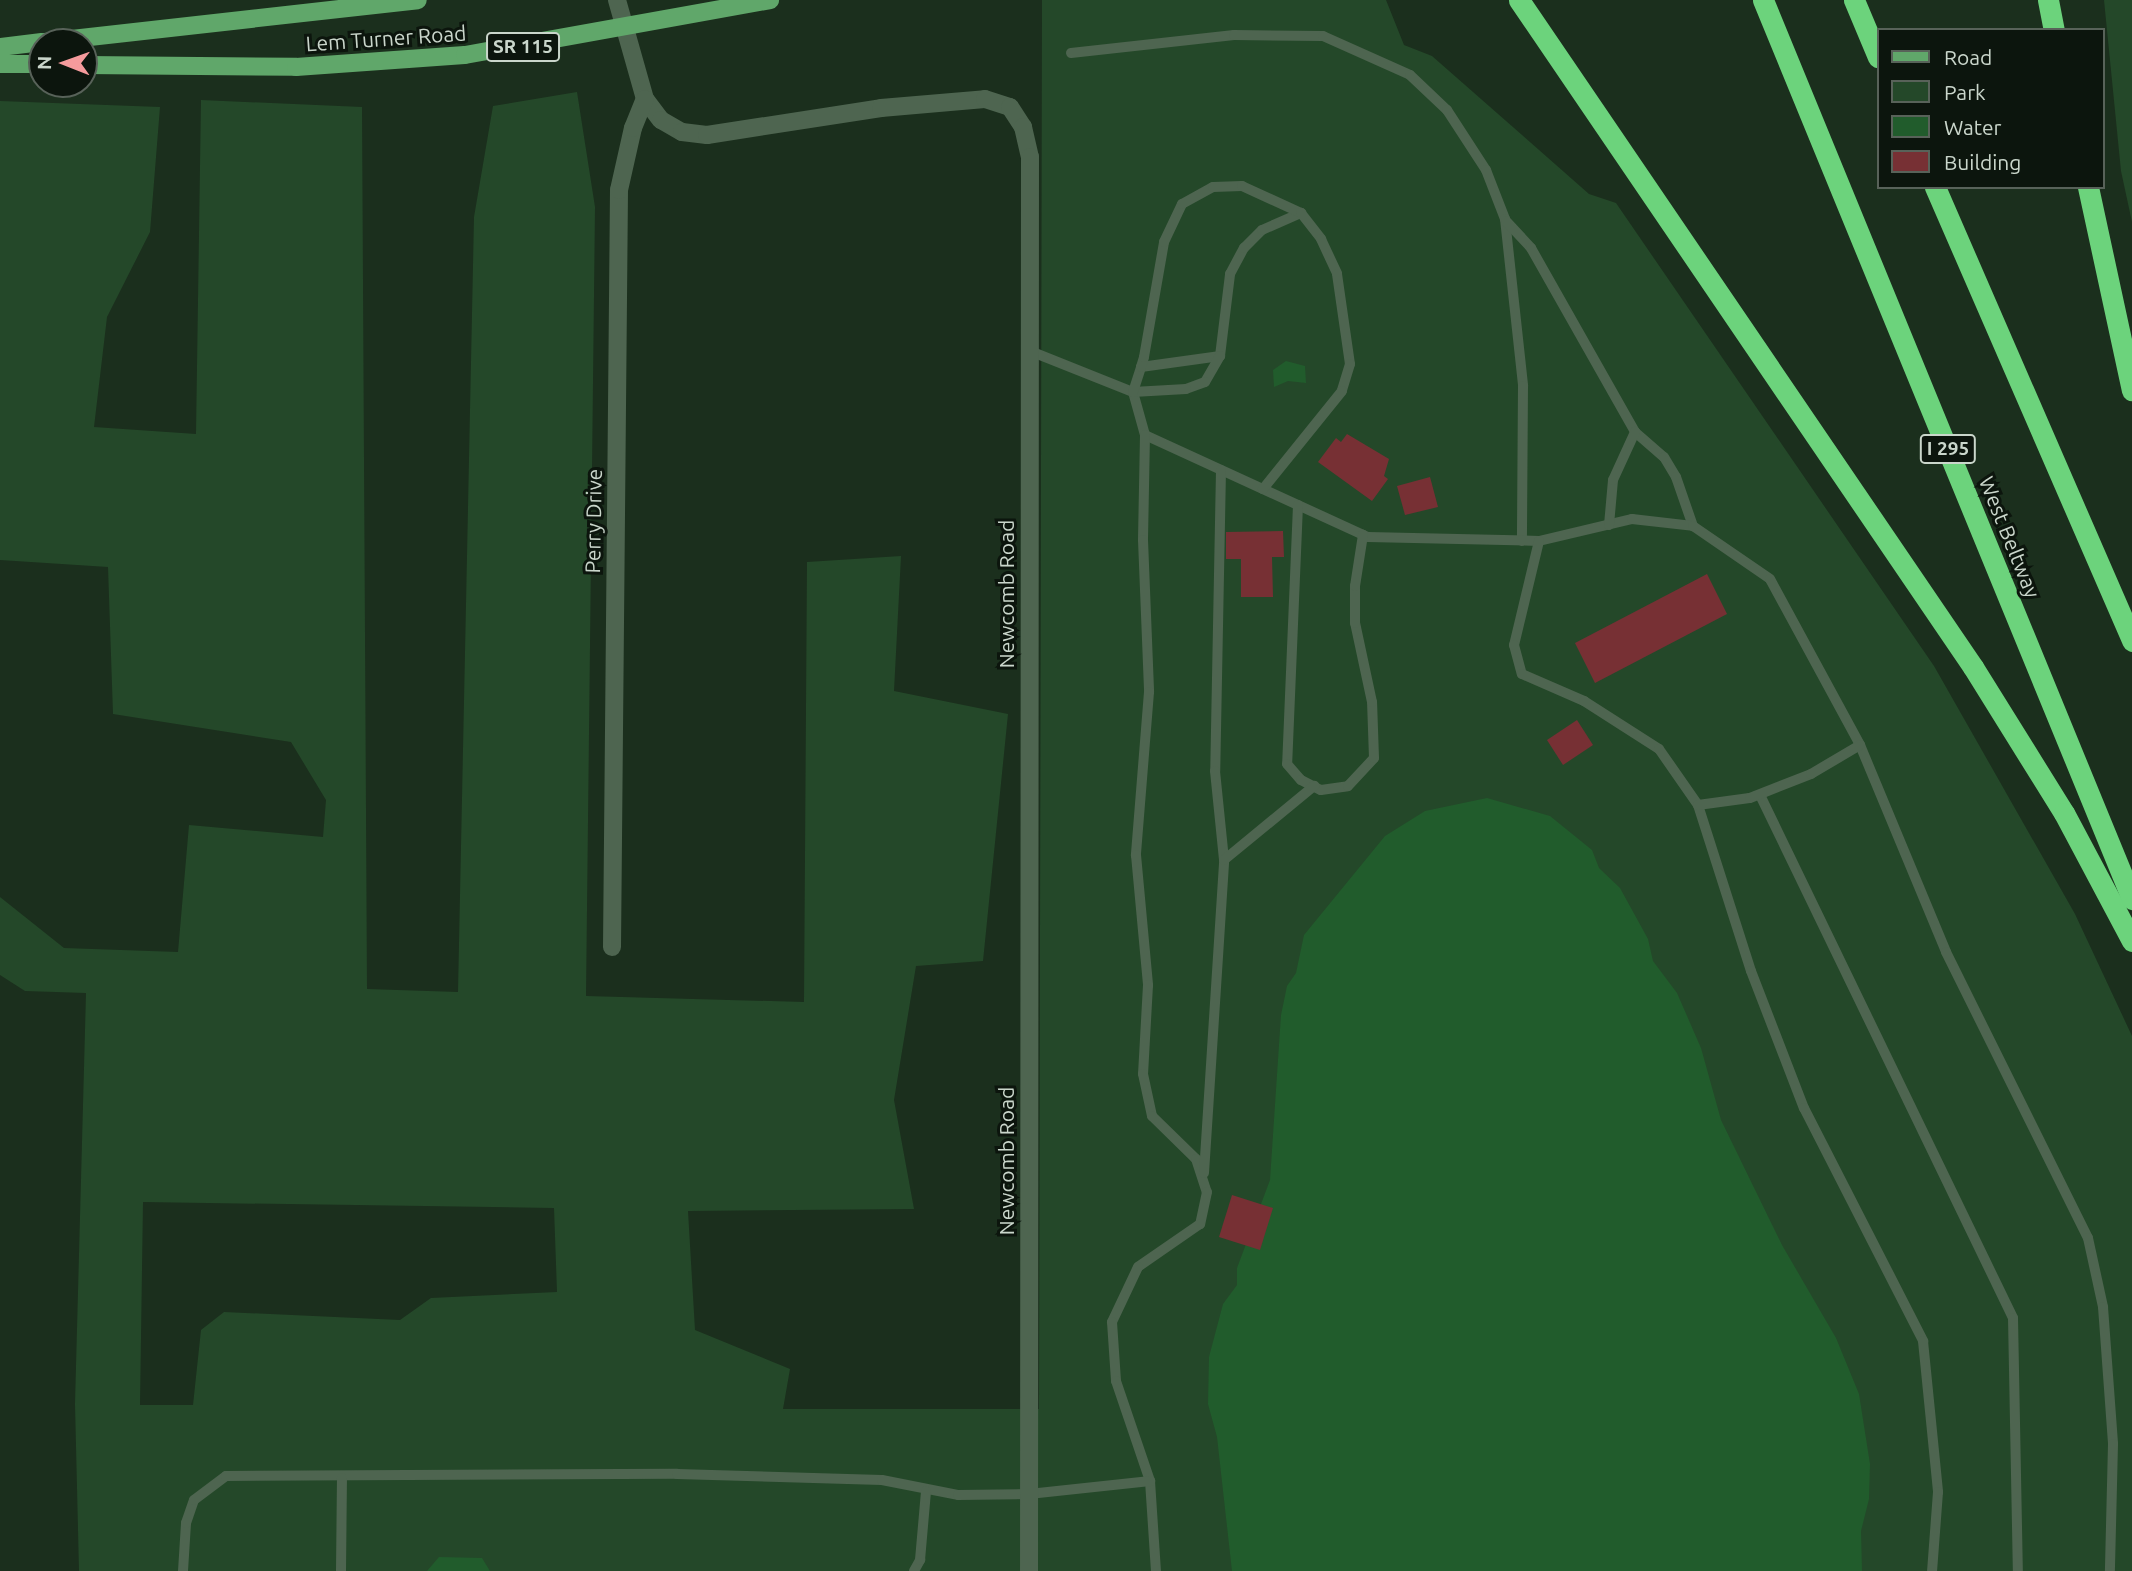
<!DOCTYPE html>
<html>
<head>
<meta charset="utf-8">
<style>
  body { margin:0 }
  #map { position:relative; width:2132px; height:1571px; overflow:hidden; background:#1b2f1d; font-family:Ubuntu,sans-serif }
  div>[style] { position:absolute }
  .green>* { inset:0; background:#244829 }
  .water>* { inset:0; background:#215c2c }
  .building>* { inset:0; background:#773034 }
  .service>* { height:10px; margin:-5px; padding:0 5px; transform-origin:5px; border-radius:5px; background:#4e6550 }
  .minor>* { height:18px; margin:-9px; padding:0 9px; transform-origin:9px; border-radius:9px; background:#4e6550 }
  .primary>* { height:18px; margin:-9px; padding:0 9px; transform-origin:9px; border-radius:9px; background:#60a76a }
  .motorway>* { height:21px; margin:-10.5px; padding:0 10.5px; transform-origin:10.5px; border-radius:10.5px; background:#6cd37c }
  span { translate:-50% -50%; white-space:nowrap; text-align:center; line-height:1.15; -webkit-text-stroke:6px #0c150d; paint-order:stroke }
  .shield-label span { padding:2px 5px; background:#0c150d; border:2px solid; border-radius:5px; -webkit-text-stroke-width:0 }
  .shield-label { font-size:19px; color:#cad6cb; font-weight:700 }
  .street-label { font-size:21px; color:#cad6cb }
  .legend { position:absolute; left:1877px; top:28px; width:228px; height:161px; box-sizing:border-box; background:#0c150d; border:2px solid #586259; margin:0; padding:9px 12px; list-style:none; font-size:21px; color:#cad6cb }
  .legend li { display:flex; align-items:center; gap:14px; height:35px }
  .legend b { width:35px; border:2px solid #586259 }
  .north { position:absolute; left:28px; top:28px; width:70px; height:70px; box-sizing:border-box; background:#0c150d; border:2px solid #586259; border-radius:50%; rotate:271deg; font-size:19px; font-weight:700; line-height:28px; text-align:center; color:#cad6cb }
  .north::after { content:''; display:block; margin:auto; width:24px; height:32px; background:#f59b9c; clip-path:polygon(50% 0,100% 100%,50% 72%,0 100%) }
</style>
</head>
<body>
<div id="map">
  <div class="green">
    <div style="clip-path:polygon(evenodd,1042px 0,1386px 0,1404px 45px,1432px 56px,1589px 194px,1616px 203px,1934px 666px,2075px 914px,2132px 1036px,2132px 1571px,79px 1571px,75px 1404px,86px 993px,25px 991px,0 975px,0 897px,64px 948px,178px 952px,189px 825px,323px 837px,326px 800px,291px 742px,113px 714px,108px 567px,0 560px,0 101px,160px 107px,150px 232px,107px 317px,94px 427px,196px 434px,201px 100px,362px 107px,367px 989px,458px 992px,474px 217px,493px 106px,577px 92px,595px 207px,586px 996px,804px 1002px,807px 562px,901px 556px,894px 691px,1008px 714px,983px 961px,916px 966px,894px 1100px,914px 1209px,688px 1211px,695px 1330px,790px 1369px,783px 1409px,1039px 1409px,1042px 0,143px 1202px,554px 1208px,557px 1292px,431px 1298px,400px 1320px,224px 1312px,201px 1330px,193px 1405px,140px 1405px,143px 1202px)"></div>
    <div style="clip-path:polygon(2104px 0,2132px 0,2132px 222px,2121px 171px)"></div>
  </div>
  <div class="water">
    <div style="clip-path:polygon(1286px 361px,1305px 366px,1306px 383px,1288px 381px,1274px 387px,1273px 370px)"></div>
    <div style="clip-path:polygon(1487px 798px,1550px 816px,1592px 850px,1599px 868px,1620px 888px,1648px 939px,1653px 961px,1677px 993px,1701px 1048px,1721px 1120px,1782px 1245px,1836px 1338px,1859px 1394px,1870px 1464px,1869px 1499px,1861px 1531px,1862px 1571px,1232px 1571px,1217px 1437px,1208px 1404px,1209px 1357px,1223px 1304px,1237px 1285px,1237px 1268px,1270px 1180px,1281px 1015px,1287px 986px,1296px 973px,1304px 935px,1385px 836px,1425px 811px)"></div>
    <div style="clip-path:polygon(439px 1557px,482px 1558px,490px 1571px,427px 1571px)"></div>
  </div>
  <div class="building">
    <div style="clip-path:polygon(1347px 434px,1389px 459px,1384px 476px,1388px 479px,1372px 501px,1318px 462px,1336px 438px,1341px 442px)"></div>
    <div style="clip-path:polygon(1430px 477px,1438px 507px,1405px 515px,1397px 486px)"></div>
    <div style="clip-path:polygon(1283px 531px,1284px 557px,1272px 557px,1273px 597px,1241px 597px,1241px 559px,1226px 559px,1226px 532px)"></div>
    <div style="clip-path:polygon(1707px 574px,1727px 614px,1595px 683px,1575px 643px)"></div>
    <div style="clip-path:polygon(1577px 720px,1593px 745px,1563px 765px,1547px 740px)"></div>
    <div style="clip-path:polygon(1232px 1195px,1273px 1208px,1260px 1250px,1219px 1237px)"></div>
  </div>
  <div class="service">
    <div style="left:1071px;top:53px;width:164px;rotate:-6.3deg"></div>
    <div style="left:1234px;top:35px;width:89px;rotate:0.6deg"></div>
    <div style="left:1323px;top:36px;width:95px;rotate:24.1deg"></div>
    <div style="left:1410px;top:75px;width:51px;rotate:43.4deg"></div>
    <div style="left:1447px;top:110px;width:72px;rotate:57deg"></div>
    <div style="left:1486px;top:170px;width:53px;rotate:68.8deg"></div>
    <div style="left:1505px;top:219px;width:168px;rotate:83.8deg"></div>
    <div style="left:1523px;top:386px;width:155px;rotate:90.4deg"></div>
    <div style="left:1506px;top:221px;width:37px;rotate:47deg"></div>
    <div style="left:1531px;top:248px;width:211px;rotate:60.5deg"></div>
    <div style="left:1635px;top:432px;width:38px;rotate:41deg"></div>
    <div style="left:1664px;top:457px;width:23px;rotate:59deg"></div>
    <div style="left:1676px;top:477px;width:52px;rotate:70.9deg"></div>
    <div style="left:1030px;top:351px;width:111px;rotate:21.7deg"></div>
    <div style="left:1133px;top:392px;width:45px;rotate:74.4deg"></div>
    <div style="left:1145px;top:435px;width:245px;rotate:24.6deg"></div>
    <div style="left:1368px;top:537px;width:171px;rotate:1.3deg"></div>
    <div style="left:1539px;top:541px;width:96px;rotate:-13.3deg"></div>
    <div style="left:1632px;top:519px;width:61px;rotate:6.5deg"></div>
    <div style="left:1693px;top:526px;width:93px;rotate:34.5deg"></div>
    <div style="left:1770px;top:579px;width:189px;rotate:61.5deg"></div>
    <div style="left:1860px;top:745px;width:224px;rotate:67.4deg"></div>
    <div style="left:1946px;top:952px;width:319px;rotate:63.6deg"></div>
    <div style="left:2088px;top:1238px;width:71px;rotate:77.7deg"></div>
    <div style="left:2103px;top:1307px;width:137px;rotate:85.8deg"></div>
    <div style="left:2113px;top:1444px;width:127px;rotate:91.4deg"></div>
    <div style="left:1220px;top:356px;width:83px;rotate:-83deg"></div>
    <div style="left:1230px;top:274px;width:30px;rotate:-62deg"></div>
    <div style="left:1244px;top:248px;width:25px;rotate:-45deg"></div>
    <div style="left:1262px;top:230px;width:43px;rotate:-23.6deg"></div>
    <div style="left:1141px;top:367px;width:80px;rotate:-7.9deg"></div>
    <div style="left:1220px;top:356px;width:30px;rotate:120deg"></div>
    <div style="left:1205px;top:382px;width:20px;rotate:160deg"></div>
    <div style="left:1186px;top:389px;width:53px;rotate:176.8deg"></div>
    <div style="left:1133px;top:392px;width:26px;rotate:-72deg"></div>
    <div style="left:1141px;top:367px;width:10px;rotate:-73deg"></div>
    <div style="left:1144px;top:357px;width:117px;rotate:-80.1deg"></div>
    <div style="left:1164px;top:242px;width:42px;rotate:-64.7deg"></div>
    <div style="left:1182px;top:204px;width:35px;rotate:-29deg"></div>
    <div style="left:1213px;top:187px;width:29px;rotate:-2deg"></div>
    <div style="left:1242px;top:186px;width:65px;rotate:24.6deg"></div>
    <div style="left:1301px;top:213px;width:33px;rotate:52deg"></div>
    <div style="left:1321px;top:239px;width:38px;rotate:65deg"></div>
    <div style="left:1337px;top:274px;width:91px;rotate:81.8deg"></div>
    <div style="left:1350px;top:364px;width:28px;rotate:107deg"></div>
    <div style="left:1342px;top:391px;width:126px;rotate:128.9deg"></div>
    <div style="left:1145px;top:435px;width:105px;rotate:91.1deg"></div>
    <div style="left:1143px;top:540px;width:152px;rotate:87.7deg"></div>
    <div style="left:1149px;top:692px;width:164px;rotate:94.6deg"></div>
    <div style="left:1136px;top:855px;width:131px;rotate:84.7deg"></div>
    <div style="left:1148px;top:985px;width:89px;rotate:93.2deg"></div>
    <div style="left:1143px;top:1074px;width:43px;rotate:77.9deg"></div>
    <div style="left:1152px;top:1116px;width:62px;rotate:44.3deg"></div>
    <div style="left:1196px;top:1159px;width:35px;rotate:72deg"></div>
    <div style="left:1207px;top:1192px;width:33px;rotate:102deg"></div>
    <div style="left:1200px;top:1224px;width:75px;rotate:145.3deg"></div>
    <div style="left:1138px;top:1267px;width:61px;rotate:115.3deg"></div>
    <div style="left:1112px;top:1322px;width:59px;rotate:86.1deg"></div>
    <div style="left:1116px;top:1381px;width:106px;rotate:71.2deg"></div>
    <div style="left:1150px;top:1481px;width:90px;rotate:86.2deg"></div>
    <div style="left:1221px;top:470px;width:301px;rotate:91.1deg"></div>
    <div style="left:1215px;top:771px;width:89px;rotate:84.2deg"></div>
    <div style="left:1298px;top:505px;width:259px;rotate:92.4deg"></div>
    <div style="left:1287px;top:764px;width:21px;rotate:49deg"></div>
    <div style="left:1301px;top:780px;width:22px;rotate:27deg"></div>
    <div style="left:1321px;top:790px;width:27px;rotate:-8deg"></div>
    <div style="left:1348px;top:786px;width:38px;rotate:-47deg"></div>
    <div style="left:1374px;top:758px;width:56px;rotate:-92deg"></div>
    <div style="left:1372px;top:702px;width:81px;rotate:-102.1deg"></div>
    <div style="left:1355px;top:623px;width:37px;rotate:-90deg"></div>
    <div style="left:1355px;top:586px;width:52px;rotate:-81.1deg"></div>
    <div style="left:1609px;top:525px;width:45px;rotate:-84.9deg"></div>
    <div style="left:1613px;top:480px;width:53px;rotate:-65.4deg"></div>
    <div style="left:1539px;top:541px;width:107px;rotate:103.5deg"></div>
    <div style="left:1514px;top:645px;width:30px;rotate:75deg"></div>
    <div style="left:1522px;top:674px;width:68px;rotate:23.5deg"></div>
    <div style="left:1584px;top:701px;width:89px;rotate:32.6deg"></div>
    <div style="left:1659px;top:749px;width:68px;rotate:55.1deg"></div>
    <div style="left:1698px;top:805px;width:174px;rotate:72.3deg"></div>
    <div style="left:1751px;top:971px;width:147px;rotate:68.9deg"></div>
    <div style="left:1804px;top:1108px;width:262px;rotate:62.9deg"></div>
    <div style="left:1923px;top:1341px;width:152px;rotate:84.3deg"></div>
    <div style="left:1938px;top:1492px;width:79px;rotate:94.3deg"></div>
    <div style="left:1760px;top:795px;width:581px;rotate:64.18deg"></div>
    <div style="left:2013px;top:1318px;width:253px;rotate:88.9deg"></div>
    <div style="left:1698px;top:805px;width:52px;rotate:-7.7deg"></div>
    <div style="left:1750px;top:798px;width:66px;rotate:-21.5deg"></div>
    <div style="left:1811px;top:774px;width:57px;rotate:-30.6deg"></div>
    <div style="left:1204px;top:1173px;width:314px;rotate:-86.3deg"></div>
    <div style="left:1224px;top:860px;width:117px;rotate:-39.4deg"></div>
    <div style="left:183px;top:1571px;width:48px;rotate:-86.4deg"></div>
    <div style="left:186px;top:1523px;width:24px;rotate:-71deg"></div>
    <div style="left:194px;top:1500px;width:40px;rotate:-37deg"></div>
    <div style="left:226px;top:1476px;width:451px;rotate:-0.3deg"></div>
    <div style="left:677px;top:1474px;width:205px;rotate:1.7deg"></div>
    <div style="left:882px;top:1480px;width:77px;rotate:11.2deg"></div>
    <div style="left:958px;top:1495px;width:71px;rotate:-0.8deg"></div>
    <div style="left:1029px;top:1494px;width:122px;rotate:-6.1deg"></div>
    <div style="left:341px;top:1571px;width:93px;rotate:-89.4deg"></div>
    <div style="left:914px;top:1571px;width:13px;rotate:-61deg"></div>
    <div style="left:920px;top:1560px;width:69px;rotate:-85deg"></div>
  </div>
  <div class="minor">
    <div style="left:617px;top:0;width:103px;rotate:74.2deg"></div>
    <div style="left:645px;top:99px;width:26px;rotate:53deg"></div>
    <div style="left:661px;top:120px;width:24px;rotate:30deg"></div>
    <div style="left:682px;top:132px;width:25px;rotate:7deg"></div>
    <div style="left:707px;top:135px;width:176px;rotate:-8.8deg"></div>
    <div style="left:881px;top:108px;width:104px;rotate:-4.9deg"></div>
    <div style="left:985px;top:99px;width:26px;rotate:18deg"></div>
    <div style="left:1010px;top:107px;width:24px;rotate:57deg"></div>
    <div style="left:1023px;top:127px;width:31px;rotate:77deg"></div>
    <div style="left:1030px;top:157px;width:1414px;rotate:90.04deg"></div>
    <div style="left:612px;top:947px;width:757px;rotate:-89.47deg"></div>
    <div style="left:619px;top:190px;width:64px;rotate:-77.3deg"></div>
    <div style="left:633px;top:128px;width:31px;rotate:-68deg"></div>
  </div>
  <div class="primary">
    <div style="left:45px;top:42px;width:375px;rotate:-6.4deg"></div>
    <div style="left:0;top:47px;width:42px;rotate:-6.8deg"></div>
    <div style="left:0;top:64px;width:42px"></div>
    <div style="left:84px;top:65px;width:212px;rotate:0.5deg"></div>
    <div style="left:296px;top:67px;width:169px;rotate:-4.1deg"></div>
    <div style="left:465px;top:55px;width:310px;rotate:-10.2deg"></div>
  </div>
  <div class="motorway">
    <div style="left:1519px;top:0;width:807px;rotate:55.76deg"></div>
    <div style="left:1973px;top:667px;width:172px;rotate:58.1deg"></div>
    <div style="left:2064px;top:813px;width:145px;rotate:62deg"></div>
    <div style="left:1763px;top:0;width:972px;rotate:67.68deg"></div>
    <div style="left:1854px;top:0;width:62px;rotate:67.2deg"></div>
    <div style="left:2048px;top:0;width:31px;rotate:79deg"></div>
    <div style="left:1935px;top:187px;width:495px;rotate:66.5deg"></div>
    <div style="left:2088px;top:187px;width:208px;rotate:77.8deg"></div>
  </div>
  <div class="shield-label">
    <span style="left:523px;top:47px">SR 115</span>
    <span style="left:1948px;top:449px">I 295</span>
  </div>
  <div class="street-label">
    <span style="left:386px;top:38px;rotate:-4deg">Lem Turner Road</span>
    <span style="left:593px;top:521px;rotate:-89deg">Perry Drive</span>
    <span style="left:2010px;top:537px;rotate:68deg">West Beltway</span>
    <span style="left:1006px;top:594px;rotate:-90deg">Newcomb Road</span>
    <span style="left:1006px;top:1161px;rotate:-90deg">Newcomb Road</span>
  </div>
  <ul class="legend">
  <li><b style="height:9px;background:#60a76a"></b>Road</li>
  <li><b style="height:19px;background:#244829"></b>Park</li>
  <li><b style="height:19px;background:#215c2c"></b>Water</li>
  <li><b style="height:19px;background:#773034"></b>Building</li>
  </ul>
  <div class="north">N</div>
</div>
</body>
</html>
